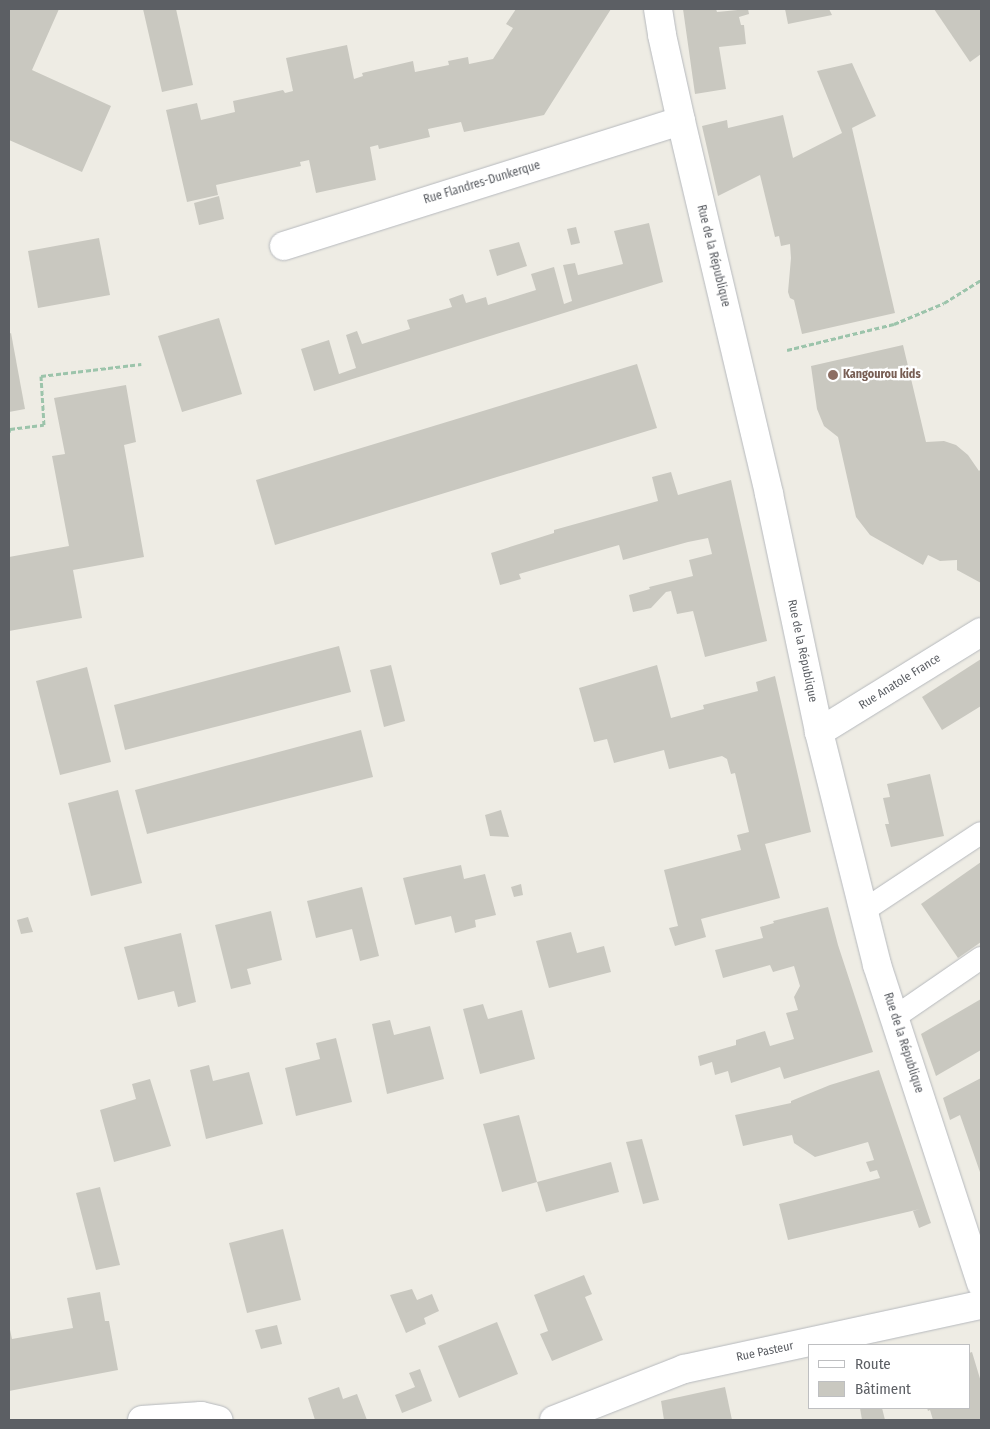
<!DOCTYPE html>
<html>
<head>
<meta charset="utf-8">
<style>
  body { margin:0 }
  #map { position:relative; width:990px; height:1429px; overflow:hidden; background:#eeece4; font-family:"Fira Sans Condensed",sans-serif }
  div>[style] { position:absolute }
  .building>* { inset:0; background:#c9c8c0 }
  .path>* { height:3px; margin-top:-1.5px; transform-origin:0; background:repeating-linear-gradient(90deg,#9cc4ab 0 5px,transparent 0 7.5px) }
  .roads { filter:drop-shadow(0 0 1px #b6b9bd) drop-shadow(0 0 1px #b6b9bd) }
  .lane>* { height:22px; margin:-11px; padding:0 11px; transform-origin:11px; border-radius:11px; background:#fff }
  .street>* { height:28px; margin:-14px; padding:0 14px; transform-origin:14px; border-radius:14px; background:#fff }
  .dots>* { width:14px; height:14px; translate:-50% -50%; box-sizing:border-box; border:2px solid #fff; border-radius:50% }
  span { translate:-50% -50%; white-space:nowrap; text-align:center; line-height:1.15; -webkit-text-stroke:4.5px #fff; paint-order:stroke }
  .street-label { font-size:12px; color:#5c5f64 }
  .education-label { font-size:12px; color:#785e54; font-weight:700 }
  .left { translate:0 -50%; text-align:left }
  .frame { position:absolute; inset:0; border:10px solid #5c5f64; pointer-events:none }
  .legend { position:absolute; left:808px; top:1344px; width:162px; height:65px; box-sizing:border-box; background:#fff; border:1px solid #bebfc1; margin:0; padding:6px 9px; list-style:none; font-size:15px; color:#5c5f64 }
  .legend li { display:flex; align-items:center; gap:10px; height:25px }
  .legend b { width:25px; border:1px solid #bebfc1 }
</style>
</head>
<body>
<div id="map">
  <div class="building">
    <div style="clip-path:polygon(9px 9px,59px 9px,32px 70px,111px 106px,82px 172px,9px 140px)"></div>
    <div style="clip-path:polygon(143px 9px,176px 9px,193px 85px,162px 92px)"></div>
    <div style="clip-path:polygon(516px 9px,611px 9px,544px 115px,464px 132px,461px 122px,428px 129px,430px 137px,379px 149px,378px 145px,370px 147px,376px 180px,316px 193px,309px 160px,300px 162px,301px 166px,216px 185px,218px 195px,187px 202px,166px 110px,197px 103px,201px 120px,235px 112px,233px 101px,283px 90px,285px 93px,293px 91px,286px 58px,347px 45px,354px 79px,363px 76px,362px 73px,413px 61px,415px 72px,449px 65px,448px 61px,468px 57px,469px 64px,493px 59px,513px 28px,506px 24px)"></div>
    <div style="clip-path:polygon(683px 9px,716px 9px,717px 12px,748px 9px,749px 14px,739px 17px,741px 25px,744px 25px,746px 44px,719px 47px,726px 89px,695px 94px)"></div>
    <div style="clip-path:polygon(785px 9px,829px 9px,832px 15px,788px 24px)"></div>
    <div style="clip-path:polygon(934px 9px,981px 9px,981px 54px,970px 62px)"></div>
    <div style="clip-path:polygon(852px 63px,876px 116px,852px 128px,895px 313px,802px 334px,794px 300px,790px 298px,788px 292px,791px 258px,790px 244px,781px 246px,779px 236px,775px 237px,760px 175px,718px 196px,702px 126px,727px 120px,728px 128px,783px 115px,793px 158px,842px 133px,817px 71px)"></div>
    <div style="clip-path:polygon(219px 196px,224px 219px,199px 225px,194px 203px)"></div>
    <div style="clip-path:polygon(649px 223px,663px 282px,314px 391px,301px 349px,329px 340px,339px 374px,356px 368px,346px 335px,357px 331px,362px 344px,410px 329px,407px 320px,452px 307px,449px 299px,463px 294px,466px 303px,486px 297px,488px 305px,536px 290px,531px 274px,554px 267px,564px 304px,572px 301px,563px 265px,575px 263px,578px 275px,623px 264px,614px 231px)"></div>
    <div style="clip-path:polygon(576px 227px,580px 243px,571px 245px,567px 229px)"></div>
    <div style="clip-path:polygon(99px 238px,110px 295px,38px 308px,28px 251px)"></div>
    <div style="clip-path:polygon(519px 242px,527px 266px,497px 276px,489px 250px)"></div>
    <div style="clip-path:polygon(219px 318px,242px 394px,182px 412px,158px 336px)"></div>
    <div style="clip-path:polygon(11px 333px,25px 409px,9px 412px,9px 334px)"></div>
    <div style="clip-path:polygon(903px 345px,926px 442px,944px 441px,956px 445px,968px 455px,979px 471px,981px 469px,981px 583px,957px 570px,957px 560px,940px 561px,928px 555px,923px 565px,870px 535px,856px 517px,838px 437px,824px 426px,817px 409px,811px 366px)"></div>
    <div style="clip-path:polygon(637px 364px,657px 428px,275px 545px,256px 480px)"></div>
    <div style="clip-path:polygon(126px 385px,136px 442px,124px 445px,144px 557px,73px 570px,82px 618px,9px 631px,9px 557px,69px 546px,52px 456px,65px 454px,54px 398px)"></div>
    <div style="clip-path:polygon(671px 472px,678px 495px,731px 480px,767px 641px,705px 657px,693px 611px,677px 614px,671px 591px,666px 592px,651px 608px,633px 612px,629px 595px,650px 589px,649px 587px,693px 576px,689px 560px,712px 554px,708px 538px,688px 542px,623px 560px,619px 545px,519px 574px,521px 579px,500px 585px,491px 553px,554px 533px,554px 530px,658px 501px,652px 477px)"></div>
    <div style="clip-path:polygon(339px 646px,351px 692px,125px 750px,114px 705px)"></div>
    <div style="clip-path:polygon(981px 659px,981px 706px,942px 730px,922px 697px)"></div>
    <div style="clip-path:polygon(391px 665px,405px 721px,384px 727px,370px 670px)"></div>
    <div style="clip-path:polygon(657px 665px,671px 718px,704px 709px,703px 705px,758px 691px,756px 682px,775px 676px,811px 832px,765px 844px,780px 898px,701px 919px,706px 937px,675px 946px,669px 928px,678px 926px,664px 870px,741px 850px,737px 835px,749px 832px,735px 773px,731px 774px,727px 759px,722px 756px,669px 769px,664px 750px,614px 763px,607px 739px,594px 742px,579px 688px)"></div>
    <div style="clip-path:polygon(87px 667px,111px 762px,60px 775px,36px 681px)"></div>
    <div style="clip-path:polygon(361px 730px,373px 777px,147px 834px,135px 790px)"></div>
    <div style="clip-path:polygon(930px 774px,944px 836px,891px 847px,885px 824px,889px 824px,883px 798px,890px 797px,887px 784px)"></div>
    <div style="clip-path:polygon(118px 790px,142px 883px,91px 896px,68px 803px)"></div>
    <div style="clip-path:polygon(501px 810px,509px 837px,490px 836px,485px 815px)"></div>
    <div style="clip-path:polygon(981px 862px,981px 942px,958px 958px,921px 904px)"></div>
    <div style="clip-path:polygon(461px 865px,464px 879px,485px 874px,496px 915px,475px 920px,476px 927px,455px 933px,451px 916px,415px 925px,403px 878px)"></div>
    <div style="clip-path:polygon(521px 884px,523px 895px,514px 897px,511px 887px)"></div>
    <div style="clip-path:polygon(362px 887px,379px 956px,360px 961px,352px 929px,316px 938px,307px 901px)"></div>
    <div style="clip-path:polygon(828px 907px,838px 945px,873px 1052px,784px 1079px,780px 1067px,731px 1083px,728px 1071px,715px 1075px,712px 1062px,700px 1066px,698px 1056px,736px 1045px,736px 1040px,765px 1031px,770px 1046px,794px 1039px,786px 1013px,798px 1010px,794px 997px,800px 986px,794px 966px,773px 972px,770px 965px,723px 978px,715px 950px,763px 938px,760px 927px,774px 923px,773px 921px)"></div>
    <div style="clip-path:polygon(271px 911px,282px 960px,247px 969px,251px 984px,231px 989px,215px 925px)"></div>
    <div style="clip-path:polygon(28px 917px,33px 932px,21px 934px,17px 920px)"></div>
    <div style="clip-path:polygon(571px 932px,577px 953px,604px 946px,611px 972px,549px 988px,536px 941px)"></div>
    <div style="clip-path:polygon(181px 933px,196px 1002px,178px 1007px,174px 991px,138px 1000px,124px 947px)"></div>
    <div style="clip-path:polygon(981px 999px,981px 1050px,936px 1076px,921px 1034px)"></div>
    <div style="clip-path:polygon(483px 1004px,488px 1019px,522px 1010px,535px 1059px,480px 1074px,463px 1009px)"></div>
    <div style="clip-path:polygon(390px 1020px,394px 1035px,430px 1026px,444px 1079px,387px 1094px,372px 1024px)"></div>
    <div style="clip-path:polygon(336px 1038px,352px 1102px,296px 1116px,285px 1068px,320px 1059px,316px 1043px)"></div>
    <div style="clip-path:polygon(209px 1065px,213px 1081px,249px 1072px,263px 1124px,206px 1139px,190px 1070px)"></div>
    <div style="clip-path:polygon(879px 1070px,931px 1223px,919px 1228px,913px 1211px,920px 1209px,788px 1240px,779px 1204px,880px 1178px,877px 1170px,870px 1172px,866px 1162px,874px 1160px,868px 1142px,815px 1157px,794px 1143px,792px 1135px,743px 1146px,735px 1115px,791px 1103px,791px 1101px,830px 1085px)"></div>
    <div style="clip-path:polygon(981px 1078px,981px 1175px,960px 1115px,950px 1120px,943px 1098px)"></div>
    <div style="clip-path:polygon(150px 1079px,171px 1146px,114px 1162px,100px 1110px,136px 1099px,132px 1084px)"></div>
    <div style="clip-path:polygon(519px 1115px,537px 1182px,502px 1192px,483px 1124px)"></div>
    <div style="clip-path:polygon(642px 1139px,659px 1200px,643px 1204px,626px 1142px)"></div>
    <div style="clip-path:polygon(611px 1162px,619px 1192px,546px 1212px,537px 1182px)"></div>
    <div style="clip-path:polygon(100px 1187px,120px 1265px,96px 1270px,76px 1193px)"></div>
    <div style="clip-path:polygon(283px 1229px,301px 1300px,247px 1313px,229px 1243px)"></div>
    <div style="clip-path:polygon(584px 1275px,592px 1294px,585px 1297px,603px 1340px,552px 1361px,540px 1334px,548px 1331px,534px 1295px)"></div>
    <div style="clip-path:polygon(412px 1289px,417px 1300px,432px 1294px,439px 1311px,424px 1318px,426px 1324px,406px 1333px,390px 1295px)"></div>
    <div style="clip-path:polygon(100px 1292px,105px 1321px,109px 1321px,118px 1370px,9px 1391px,9px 1325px,12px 1339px,73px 1328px,67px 1298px)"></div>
    <div style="clip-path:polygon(497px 1322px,518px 1374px,459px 1398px,438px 1346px)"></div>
    <div style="clip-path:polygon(277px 1325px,282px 1344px,261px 1349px,255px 1330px)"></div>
    <div style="clip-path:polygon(972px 1352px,981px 1382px,981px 1420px,933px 1420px,930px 1410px,928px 1411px,927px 1408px,969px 1408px,969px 1353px)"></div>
    <div style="clip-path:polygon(420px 1369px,432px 1401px,402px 1413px,395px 1395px,415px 1387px,409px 1373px)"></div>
    <div style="clip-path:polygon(339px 1387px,343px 1399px,357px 1394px,367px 1420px,315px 1420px,308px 1398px)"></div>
    <div style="clip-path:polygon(725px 1387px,732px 1420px,664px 1420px,661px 1401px)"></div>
    <div style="clip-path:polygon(860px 1408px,882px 1408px,885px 1420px,862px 1420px)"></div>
  </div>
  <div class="path">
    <div style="left:787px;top:350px;width:110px;rotate:-13.7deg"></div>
    <div style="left:894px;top:324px;width:54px;rotate:-22.8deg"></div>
    <div style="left:944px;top:303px;width:44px;rotate:-31.9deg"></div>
    <div style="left:9px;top:432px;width:3px;rotate:-72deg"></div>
    <div style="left:10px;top:429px;width:34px;rotate:-7deg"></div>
    <div style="left:44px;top:425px;width:49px;rotate:-93.5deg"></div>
    <div style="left:41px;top:376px;width:101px;rotate:-6.8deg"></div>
  </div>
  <div class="roads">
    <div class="lane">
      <div style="left:863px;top:911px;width:141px;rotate:-33.5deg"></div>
      <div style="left:895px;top:1017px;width:104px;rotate:-34.5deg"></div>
    </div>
    <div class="street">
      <div style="left:658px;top:9px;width:26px;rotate:81deg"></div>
      <div style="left:662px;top:35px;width:88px;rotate:77.5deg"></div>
      <div style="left:681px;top:121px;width:383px;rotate:76.7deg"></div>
      <div style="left:769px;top:494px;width:243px;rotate:78.1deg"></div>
      <div style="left:819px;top:732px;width:240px;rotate:76deg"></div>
      <div style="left:877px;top:965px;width:335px;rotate:71.9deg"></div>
      <div style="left:284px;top:246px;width:416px;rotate:-17.5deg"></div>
      <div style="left:819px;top:732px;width:190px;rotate:-31.7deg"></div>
      <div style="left:142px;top:1420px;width:59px;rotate:-3.9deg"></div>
      <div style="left:201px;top:1416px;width:18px;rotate:13deg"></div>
      <div style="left:554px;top:1420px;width:140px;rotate:-21.4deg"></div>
      <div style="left:684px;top:1369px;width:304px;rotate:-12.2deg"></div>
    </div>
  </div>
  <div class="dots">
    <div style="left:833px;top:375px;background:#8d6e63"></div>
  </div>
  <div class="street-label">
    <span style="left:482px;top:183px;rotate:-17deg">Rue Flandres-Dunkerque</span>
    <span style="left:713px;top:256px;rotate:76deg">Rue de la République</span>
    <span style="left:802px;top:651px;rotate:78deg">Rue de la République</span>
    <span style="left:900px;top:682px;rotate:-32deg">Rue Anatole France</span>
    <span style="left:903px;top:1043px;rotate:72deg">Rue de la République</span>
    <span style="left:765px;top:1352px;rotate:-12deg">Rue Pasteur</span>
  </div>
  <div class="education-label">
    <span class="left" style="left:843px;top:375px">Kangourou kids</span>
  </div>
  <div class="frame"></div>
  <ul class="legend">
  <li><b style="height:6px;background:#fff"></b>Route</li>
  <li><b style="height:14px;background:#c9c8c0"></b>Bâtiment</li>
  </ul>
</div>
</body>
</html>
